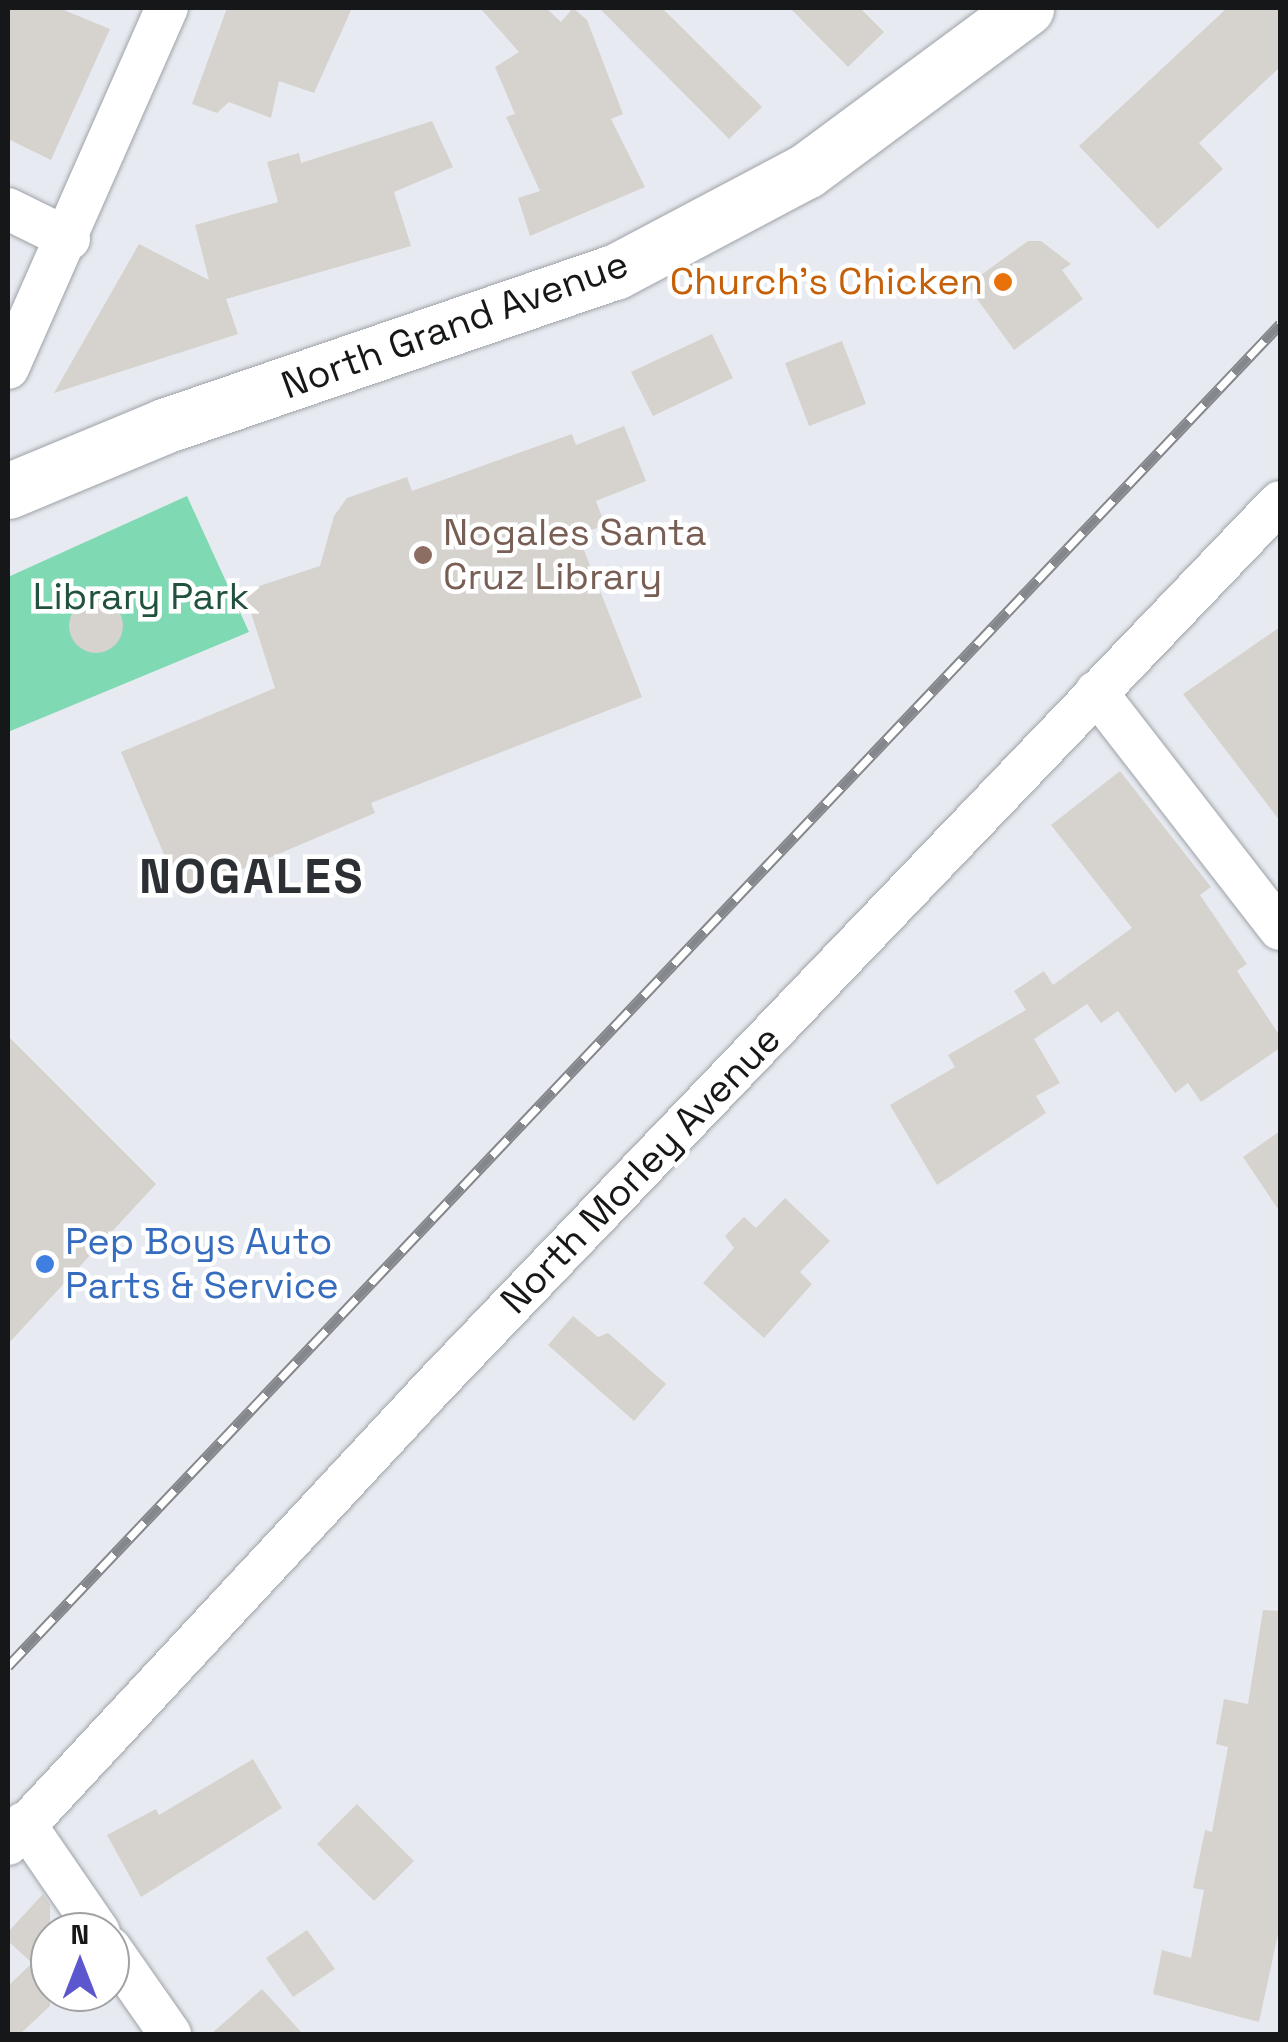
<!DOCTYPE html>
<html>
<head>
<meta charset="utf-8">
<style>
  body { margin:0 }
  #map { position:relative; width:1288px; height:2042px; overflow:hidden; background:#e7ebf1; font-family:"Space Grotesk",sans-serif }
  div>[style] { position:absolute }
  .green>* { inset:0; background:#7fd9b2 }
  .building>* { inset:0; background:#d6d2cd }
  .round { border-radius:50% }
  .roads { filter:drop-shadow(0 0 2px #9ea2a7) drop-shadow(0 0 2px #9ea2a7) }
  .street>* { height:42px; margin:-21px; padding:0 21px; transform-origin:21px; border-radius:21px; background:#fff }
  .primary>* { height:55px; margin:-27.5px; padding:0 27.5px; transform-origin:27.5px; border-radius:27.5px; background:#fff }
  .rail>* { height:11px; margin-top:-5.5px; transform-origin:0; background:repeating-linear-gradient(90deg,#fff 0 22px,#84878b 0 44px); box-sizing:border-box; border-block:2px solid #84878b }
  .dots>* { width:28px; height:28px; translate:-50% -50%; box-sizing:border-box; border:5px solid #fff; border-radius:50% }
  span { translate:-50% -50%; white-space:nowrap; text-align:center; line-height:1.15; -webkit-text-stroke:9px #fff; paint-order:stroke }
  .food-label { font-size:38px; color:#c56008 }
  .right { translate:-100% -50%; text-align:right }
  .street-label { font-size:38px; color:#151719 }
  .education-label { font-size:38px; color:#785e54 }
  .left { translate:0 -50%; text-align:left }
  .park-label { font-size:38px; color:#22523e }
  .shop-label { font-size:38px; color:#366cbe }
  .district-label { font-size:48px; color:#2c3034; font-weight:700; letter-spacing:2.5px }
  .frame { position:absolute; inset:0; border:10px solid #151719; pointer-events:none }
  .north { position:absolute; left:30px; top:1912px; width:100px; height:100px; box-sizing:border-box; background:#fff; border:2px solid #a1a2a3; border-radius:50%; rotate:0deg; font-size:28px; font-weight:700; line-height:40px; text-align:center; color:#151719 }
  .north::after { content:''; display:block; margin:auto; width:35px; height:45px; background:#5d57cf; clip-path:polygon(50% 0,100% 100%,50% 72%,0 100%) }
</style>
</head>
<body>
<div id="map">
  <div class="green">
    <div style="clip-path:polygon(187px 496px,249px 632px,8px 732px,8px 577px)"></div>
  </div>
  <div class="building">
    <div style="clip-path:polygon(8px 8px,59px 8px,110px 29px,51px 160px,8px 139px)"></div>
    <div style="clip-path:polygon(227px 8px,352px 8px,314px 93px,279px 81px,271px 118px,229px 102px,217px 113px,192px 104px)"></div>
    <div style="clip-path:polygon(480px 8px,546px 8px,561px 22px,573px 8px,587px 20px,623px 114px,611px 119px,645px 187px,530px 236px,518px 198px,540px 191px,506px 117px,515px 114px,495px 67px,519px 52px)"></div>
    <div style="clip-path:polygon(599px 8px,662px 8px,762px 107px,729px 139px)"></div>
    <div style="clip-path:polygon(790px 8px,860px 8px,884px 32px,848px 67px)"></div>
    <div style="clip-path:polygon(1227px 8px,1280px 8px,1280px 67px,1199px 143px,1223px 169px,1158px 229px,1079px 146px)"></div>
    <div style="clip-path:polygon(432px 121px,453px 167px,394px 192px,411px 246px,226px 299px,238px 334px,54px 393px,139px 244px,209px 280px,195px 225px,278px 202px,267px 162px,299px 153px,301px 163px)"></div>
    <div style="clip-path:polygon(1028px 241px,1041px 241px,1071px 264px,1062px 270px,1083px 299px,1014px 350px,967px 285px)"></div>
    <div style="clip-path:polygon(712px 334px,733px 378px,653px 416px,631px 372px)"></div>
    <div style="clip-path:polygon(842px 341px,866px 404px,809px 426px,785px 363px)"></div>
    <div style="clip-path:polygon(624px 426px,646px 481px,596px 501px,605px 525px,578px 535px,642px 697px,371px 803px,375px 813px,181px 895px,121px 752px,275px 688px,244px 591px,320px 566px,334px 516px,347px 498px,407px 477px,412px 491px,572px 434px,576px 445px)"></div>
    <div class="round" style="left:69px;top:599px;width:54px;height:54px"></div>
    <div style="clip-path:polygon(1280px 627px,1280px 821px,1183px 694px)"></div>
    <div style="clip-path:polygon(1120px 771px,1211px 887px,1200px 895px,1247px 964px,1237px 971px,1280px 1036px,1280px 1048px,1201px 1102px,1188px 1083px,1175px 1093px,1118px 1011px,1101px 1023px,1087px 1004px,1034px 1039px,1060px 1083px,1036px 1096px,1046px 1113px,937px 1185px,890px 1105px,955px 1067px,948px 1055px,1026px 1010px,1014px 991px,1044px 971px,1053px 985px,1132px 928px,1051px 825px)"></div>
    <div style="clip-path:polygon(8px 1036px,156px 1184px,8px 1344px)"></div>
    <div style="clip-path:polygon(1280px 1131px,1280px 1212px,1243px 1157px)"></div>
    <div style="clip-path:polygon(785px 1198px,830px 1241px,800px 1272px,812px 1284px,764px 1338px,703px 1283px,734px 1248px,725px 1236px,744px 1217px,756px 1228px)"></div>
    <div style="clip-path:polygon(573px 1316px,598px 1337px,608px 1333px,666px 1384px,634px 1421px,548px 1345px)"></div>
    <div style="clip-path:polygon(1263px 1610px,1280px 1611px,1280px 1925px,1259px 2022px,1153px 1994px,1162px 1950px,1191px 1958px,1204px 1890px,1193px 1888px,1205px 1830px,1212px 1832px,1228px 1747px,1216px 1744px,1224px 1699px,1248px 1704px)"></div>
    <div style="clip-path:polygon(253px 1759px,282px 1808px,141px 1897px,107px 1835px,156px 1809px,159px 1815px)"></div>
    <div style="clip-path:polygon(357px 1804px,414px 1861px,374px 1901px,317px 1844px)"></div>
    <div style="clip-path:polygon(43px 1894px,50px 1905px,50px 2006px,20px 2034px,8px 2034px,8px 1986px,32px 1963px,8px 1941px,8px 1932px)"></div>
    <div style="clip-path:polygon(307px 1930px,335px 1969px,293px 1997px,266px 1958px)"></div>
    <div style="clip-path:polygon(262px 1989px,303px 2034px,211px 2034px)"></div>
  </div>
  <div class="roads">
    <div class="street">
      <div style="left:8px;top:209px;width:68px;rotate:26.2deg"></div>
      <div style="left:8px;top:368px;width:394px;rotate:-66.2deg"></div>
      <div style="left:1096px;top:692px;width:300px;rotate:52.2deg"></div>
      <div style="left:24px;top:1823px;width:132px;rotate:55.5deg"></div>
      <div style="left:8px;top:1844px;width:623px;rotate:-47.08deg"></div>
      <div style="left:432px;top:1388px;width:1226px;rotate:-46.26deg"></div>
      <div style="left:110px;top:1948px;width:105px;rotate:55.1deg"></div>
    </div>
    <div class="primary">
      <div style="left:8px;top:491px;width:169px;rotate:-22.6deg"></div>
      <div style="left:164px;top:426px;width:477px;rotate:-18.9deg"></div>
      <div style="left:615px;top:272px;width:216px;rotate:-27.9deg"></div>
      <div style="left:806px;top:171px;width:274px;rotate:-36.5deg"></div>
    </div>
  </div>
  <div class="rail">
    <div style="left:8px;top:1666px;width:1849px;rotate:-46.53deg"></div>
  </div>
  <div class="dots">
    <div style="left:1003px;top:282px;background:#e8710a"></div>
    <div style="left:423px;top:555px;background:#8d6e63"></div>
    <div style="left:45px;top:1264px;background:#3f7fe0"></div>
  </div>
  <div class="food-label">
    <span class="right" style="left:983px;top:282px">Church's Chicken</span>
  </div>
  <div class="street-label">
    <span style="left:455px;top:325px;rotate:-20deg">North Grand Avenue</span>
    <span style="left:641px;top:1170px;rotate:-46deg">North Morley Avenue</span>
  </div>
  <div class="education-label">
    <span class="left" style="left:443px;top:555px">Nogales Santa<br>Cruz Library</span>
  </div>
  <div class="park-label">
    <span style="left:141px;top:597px">Library Park</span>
  </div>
  <div class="shop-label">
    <span class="left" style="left:65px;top:1264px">Pep Boys Auto<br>Parts &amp; Service</span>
  </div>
  <div class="district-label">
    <span style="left:252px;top:877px">NOGALES</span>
  </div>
  <div class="frame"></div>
  <div class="north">N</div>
</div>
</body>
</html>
